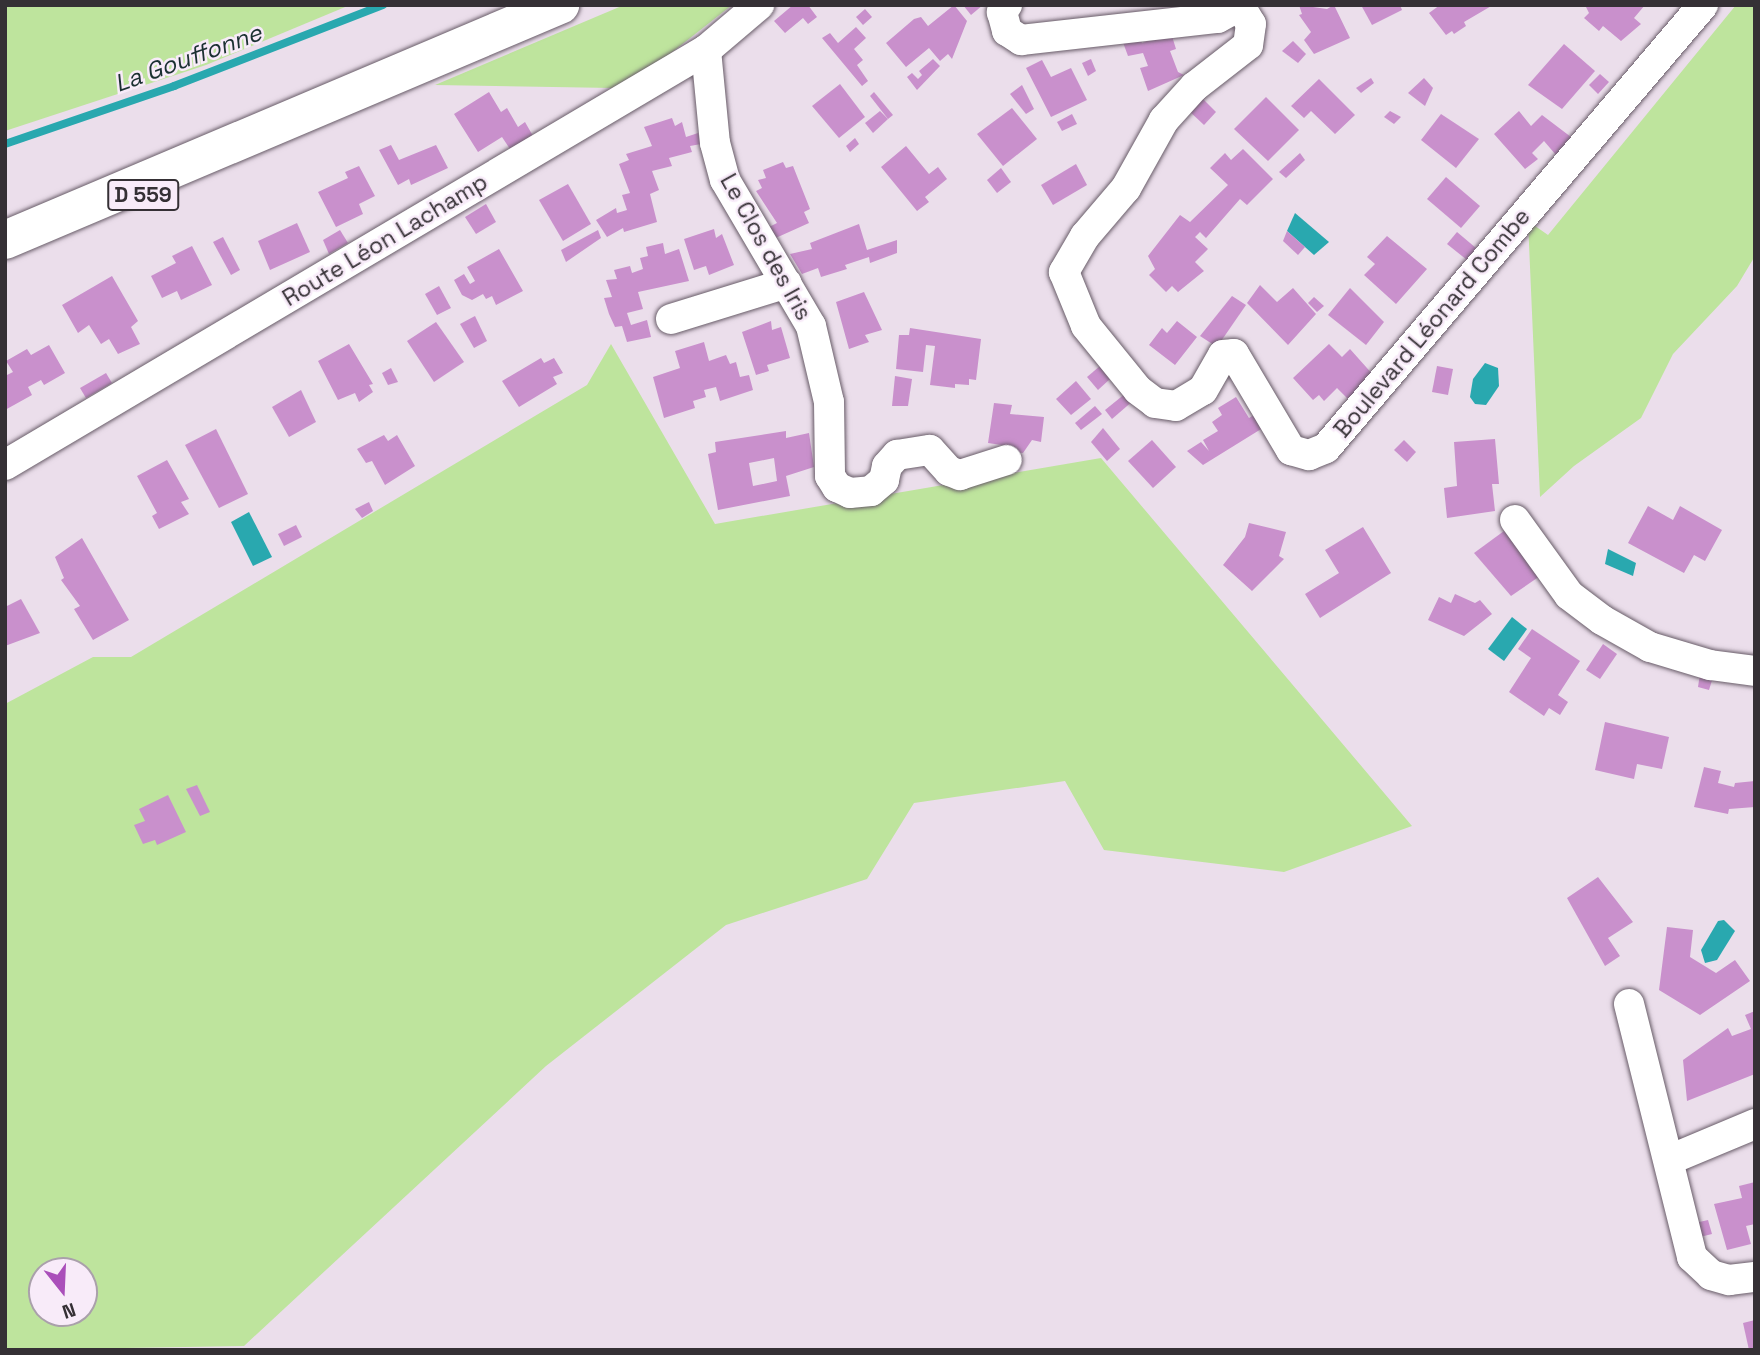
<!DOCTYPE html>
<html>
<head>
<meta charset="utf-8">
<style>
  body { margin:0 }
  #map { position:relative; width:1760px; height:1355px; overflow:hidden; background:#ebdeeb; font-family:"Space Grotesk",sans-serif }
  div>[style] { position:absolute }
  .green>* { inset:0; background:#bee49d }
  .water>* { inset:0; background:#29a8af }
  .stream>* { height:8px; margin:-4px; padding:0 4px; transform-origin:4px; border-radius:4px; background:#29a8af }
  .building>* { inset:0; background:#c990cc }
  .roads { filter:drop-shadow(0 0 2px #685c68) drop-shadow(0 0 2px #685c68) }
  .street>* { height:30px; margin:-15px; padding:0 15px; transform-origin:15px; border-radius:15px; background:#fff }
  .primary>* { height:38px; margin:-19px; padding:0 19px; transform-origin:19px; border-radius:19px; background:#fff }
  span { translate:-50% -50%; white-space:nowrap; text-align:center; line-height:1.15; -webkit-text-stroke:5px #f8ebf9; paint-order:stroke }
  .shield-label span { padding:2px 5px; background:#f8ebf9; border:2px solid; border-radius:5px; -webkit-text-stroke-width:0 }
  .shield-label { font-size:21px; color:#353035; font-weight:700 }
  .street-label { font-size:23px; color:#353035 }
  .water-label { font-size:24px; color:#1b3031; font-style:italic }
  .frame { position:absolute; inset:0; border:7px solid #353035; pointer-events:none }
  .north { position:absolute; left:28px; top:1257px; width:70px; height:70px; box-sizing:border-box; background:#f8ebf9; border:2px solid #aaa0ab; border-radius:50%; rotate:162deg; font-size:19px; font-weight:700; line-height:28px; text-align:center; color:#353035 }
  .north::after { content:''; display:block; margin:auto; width:24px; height:32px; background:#aa4fba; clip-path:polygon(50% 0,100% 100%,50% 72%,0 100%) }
</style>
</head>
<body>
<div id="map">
  <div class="green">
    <div style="clip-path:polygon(5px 5px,350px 5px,206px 65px,5px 131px)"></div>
    <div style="clip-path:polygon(624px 5px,732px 5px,666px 57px,613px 88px,435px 85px)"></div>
    <div style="clip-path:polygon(1736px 5px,1755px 5px,1755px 256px,1737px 286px,1673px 354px,1641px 418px,1574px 466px,1540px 497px,1528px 221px,1548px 235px)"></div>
    <div style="clip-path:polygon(evenodd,611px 344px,715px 524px,1101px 458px,1412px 826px,1284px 872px,1104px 850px,1065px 781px,914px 803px,867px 879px,726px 925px,546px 1066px,244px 1346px,5px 1350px,5px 704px,93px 657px,131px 657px,587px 385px,611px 344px,42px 1271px,84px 1271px,84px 1313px,42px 1313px,42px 1271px)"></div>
  </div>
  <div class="water">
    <div style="clip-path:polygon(1295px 213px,1329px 242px,1314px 255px,1287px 231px)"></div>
    <div style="clip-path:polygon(1485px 363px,1498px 368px,1499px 386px,1486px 405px,1475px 404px,1470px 397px,1473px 379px)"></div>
    <div style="clip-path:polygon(249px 512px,272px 557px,253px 566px,231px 522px)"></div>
    <div style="clip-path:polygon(1608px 549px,1636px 563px,1633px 576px,1605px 564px)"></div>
    <div style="clip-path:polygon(1512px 617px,1527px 629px,1504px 661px,1488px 649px)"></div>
    <div style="clip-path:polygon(1724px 920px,1735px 931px,1717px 960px,1705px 963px,1701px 950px,1718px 921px)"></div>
  </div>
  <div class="stream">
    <div style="left:5px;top:144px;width:179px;rotate:-18.9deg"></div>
    <div style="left:174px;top:86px;width:224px;rotate:-21.2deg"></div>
  </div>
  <div class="building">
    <div style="clip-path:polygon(793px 5px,808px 5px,817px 17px,808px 24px,803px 18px,785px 33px,774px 21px)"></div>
    <div style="clip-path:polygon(954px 5px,967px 21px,952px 59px,948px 54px,940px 61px,929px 48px,906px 67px,886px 43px,914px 19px,921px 17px,928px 26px)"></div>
    <div style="clip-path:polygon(963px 5px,983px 5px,971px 15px)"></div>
    <div style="clip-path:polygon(1299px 5px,1327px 9px,1334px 5px,1350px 38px,1314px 54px,1304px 40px,1311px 32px,1299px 15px,1302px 14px)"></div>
    <div style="clip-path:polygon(1361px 5px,1400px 5px,1402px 10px,1372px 25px)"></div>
    <div style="clip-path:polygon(1440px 5px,1493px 5px,1464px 22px,1466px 26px,1454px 34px,1452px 31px,1446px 35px,1429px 13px)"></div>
    <div style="clip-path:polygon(1585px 5px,1645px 5px,1634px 18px,1641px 24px,1621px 41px,1603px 26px,1599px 31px,1584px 18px,1589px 13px)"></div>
    <div style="clip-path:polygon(865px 9px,872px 17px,863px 25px,856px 17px)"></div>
    <div style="clip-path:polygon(856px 27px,866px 38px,854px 49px,863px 60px,857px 65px,868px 81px,862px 86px,822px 38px,830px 33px,838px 43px)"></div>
    <div style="clip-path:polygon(1171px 33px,1176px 49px,1170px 51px,1178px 72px,1184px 75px,1148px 91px,1140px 68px,1148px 66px,1143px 53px,1128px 56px,1121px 37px,1138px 35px,1142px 43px)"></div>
    <div style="clip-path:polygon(1293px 41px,1306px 54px,1298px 63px,1282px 51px)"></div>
    <div style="clip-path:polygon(1564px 44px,1595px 71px,1562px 109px,1528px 85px)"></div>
    <div style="clip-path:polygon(933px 59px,940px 66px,917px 90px,907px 77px,912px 73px,918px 79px,922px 75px,919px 71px)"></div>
    <div style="clip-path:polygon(1091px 59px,1096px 71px,1088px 76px,1082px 63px)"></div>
    <div style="clip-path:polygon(1042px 60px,1051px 77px,1071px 68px,1087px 100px,1051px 117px,1026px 68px)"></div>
    <div style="clip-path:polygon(1600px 74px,1609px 82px,1598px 94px,1589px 85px)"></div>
    <div style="clip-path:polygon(1371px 78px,1374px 83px,1361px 93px,1356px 88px)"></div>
    <div style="clip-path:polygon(1424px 78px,1433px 88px,1425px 106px,1408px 93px)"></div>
    <div style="clip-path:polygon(1319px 79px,1355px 115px,1335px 134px,1311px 111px,1304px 118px,1291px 106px)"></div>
    <div style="clip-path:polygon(840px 84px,865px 117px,839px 138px,812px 106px)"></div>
    <div style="clip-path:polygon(1022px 85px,1034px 109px,1026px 114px,1010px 94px)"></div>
    <div style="clip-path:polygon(489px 92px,501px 112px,507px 108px,518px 127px,525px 122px,533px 136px,510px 149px,502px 137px,478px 152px,454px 114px)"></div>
    <div style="clip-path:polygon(874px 92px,893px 115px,888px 119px,870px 96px)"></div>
    <div style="clip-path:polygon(1200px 96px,1216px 112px,1204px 125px,1188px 110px)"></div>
    <div style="clip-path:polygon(1266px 97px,1299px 130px,1268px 161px,1234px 129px)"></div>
    <div style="clip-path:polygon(1012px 108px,1037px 139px,1003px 166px,977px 134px)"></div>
    <div style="clip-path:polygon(880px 111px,888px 119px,873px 133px,865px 123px)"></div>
    <div style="clip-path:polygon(1390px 111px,1401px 117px,1394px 124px,1384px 117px)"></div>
    <div style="clip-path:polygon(1519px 111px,1531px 126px,1542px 115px,1571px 137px,1556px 155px,1544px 141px,1532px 153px,1538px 159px,1525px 169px,1494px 134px)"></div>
    <div style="clip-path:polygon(1072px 114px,1077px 124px,1062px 131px,1057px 122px)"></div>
    <div style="clip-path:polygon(1441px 114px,1479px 139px,1456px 168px,1421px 140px)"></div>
    <div style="clip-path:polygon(672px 118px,675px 126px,682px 122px,686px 137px,698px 133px,701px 144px,690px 146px,692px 152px,669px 158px,672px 166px,652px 171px,659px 190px,650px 194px,657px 222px,624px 232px,623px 228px,607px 237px,596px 220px,616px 208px,617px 213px,627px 210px,622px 195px,630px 193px,619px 164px,629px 160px,626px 154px,652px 146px,644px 127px)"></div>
    <div style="clip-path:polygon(855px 138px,859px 144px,850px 152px,846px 146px)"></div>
    <div style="clip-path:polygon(391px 145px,399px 160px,436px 145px,448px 168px,411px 185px,409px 179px,398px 185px,379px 150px)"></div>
    <div style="clip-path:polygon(906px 146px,929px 174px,938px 167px,947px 179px,925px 197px,929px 202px,917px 211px,881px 167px)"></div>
    <div style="clip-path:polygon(1243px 149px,1273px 179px,1247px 205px,1240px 199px,1206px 238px,1200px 232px,1195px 237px,1208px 249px,1195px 262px,1204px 271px,1178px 292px,1172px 286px,1166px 292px,1149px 275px,1155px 269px,1148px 256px,1180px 215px,1190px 222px,1228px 185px,1210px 168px,1225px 153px,1231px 160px)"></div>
    <div style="clip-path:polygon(1300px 153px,1305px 160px,1286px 178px,1279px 172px)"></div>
    <div style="clip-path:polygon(783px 162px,786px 168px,793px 166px,810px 209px,804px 212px,809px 223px,769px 241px,763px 230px,777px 223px,756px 191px,762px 188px,758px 180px,766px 178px,763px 170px)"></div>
    <div style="clip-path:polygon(1076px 164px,1087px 185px,1053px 205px,1041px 185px)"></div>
    <div style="clip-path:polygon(359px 166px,375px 196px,359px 204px,363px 214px,336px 227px,318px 192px,348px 178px,345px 172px)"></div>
    <div style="clip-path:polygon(1001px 168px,1011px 182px,997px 193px,987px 180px)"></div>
    <div style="clip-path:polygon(1446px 177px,1480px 206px,1461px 228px,1427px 199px)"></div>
    <div style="clip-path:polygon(568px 184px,591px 224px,563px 241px,539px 200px)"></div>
    <div style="clip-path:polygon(486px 204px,496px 222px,476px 234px,465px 217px)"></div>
    <div style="clip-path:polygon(297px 223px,310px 252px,270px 270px,258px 241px)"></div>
    <div style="clip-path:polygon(859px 224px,867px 250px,897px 240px,897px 253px,870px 263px,869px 257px,845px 265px,847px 269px,821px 277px,818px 268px,802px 274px,790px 254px,812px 249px,810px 243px)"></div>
    <div style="clip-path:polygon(714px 229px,716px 238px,722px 234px,734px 265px,709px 275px,706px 266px,694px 270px,684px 239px)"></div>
    <div style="clip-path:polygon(340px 230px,348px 243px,329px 254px,323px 240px)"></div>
    <div style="clip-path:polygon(598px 230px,601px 238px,566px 262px,561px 250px)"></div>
    <div style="clip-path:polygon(1287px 231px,1305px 247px,1298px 255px,1283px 241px)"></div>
    <div style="clip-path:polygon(1457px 232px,1476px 248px,1467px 260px,1447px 244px)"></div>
    <div style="clip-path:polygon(1387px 236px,1427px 269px,1396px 304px,1364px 275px,1375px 264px,1367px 257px)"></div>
    <div style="clip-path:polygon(223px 237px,240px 270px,231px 275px,213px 242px)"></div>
    <div style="clip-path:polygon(663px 243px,665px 254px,679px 249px,689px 281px,638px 292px,643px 309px,627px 313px,631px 325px,647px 320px,651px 337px,627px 342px,622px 326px,615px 327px,609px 314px,604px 298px,612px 297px,606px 280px,617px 279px,614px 270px,630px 266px,632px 273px,643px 269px,640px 258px,648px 256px,646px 247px)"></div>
    <div style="clip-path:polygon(192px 246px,212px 285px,181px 300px,177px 291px,162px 298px,151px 276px,176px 263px,172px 256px)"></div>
    <div style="clip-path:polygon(499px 249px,523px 291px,496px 305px,492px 296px,486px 299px,483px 294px,472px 300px,462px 295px,454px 280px,464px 274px,470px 284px,475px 281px,467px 267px)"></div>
    <div style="clip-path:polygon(112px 276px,138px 321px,131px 327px,140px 344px,118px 354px,109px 339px,101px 344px,89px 325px,78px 333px,62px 305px)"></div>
    <div style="clip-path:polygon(1260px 285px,1277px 302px,1293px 288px,1316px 314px,1288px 345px,1247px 303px)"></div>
    <div style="clip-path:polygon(439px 286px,451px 308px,437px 315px,425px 294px)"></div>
    <div style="clip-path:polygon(1350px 288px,1384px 322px,1366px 345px,1328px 315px)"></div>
    <div style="clip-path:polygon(864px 292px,882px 330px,865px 335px,869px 342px,849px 349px,836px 302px)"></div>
    <div style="clip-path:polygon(1232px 296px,1246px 305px,1217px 347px,1200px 336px)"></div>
    <div style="clip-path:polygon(1314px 297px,1324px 306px,1317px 312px,1308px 303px)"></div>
    <div style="clip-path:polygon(475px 316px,487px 341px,474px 348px,460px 324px)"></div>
    <div style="clip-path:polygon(771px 321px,772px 330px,781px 327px,790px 358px,767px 365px,769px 371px,756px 375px,742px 332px)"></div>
    <div style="clip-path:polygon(1177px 321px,1197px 337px,1175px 365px,1149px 345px,1162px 328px,1167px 333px)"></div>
    <div style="clip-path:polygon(436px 322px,464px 362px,434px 382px,407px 341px)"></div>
    <div style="clip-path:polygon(910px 328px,981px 339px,976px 380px,969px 379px,969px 385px,955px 384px,955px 388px,930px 385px,935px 346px,926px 345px,923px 372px,896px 369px,899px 335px,909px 335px)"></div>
    <div style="clip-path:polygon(704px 342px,709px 361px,726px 355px,730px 364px,736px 362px,740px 377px,749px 375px,753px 390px,720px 401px,716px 387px,704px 390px,706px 397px,693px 401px,695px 408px,664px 418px,653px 377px,680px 368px,675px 351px)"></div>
    <div style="clip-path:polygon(349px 344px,373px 384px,369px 385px,373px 392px,359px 402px,355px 393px,338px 400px,318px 361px)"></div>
    <div style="clip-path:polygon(1329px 344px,1342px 357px,1350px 349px,1375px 377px,1350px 401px,1337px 388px,1324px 401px,1319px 395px,1313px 400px,1293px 378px)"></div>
    <div style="clip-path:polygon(49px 345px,65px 373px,44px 385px,41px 380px,28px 387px,32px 395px,5px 410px,5px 376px,13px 372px,6px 361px,27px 349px,31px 355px)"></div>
    <div style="clip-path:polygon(541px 358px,544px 363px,554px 358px,563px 373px,553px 377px,557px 384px,519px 407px,502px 381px)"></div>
    <div style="clip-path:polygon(1100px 366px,1110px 379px,1098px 390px,1087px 377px)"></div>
    <div style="clip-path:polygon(1437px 366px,1453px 369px,1448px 395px,1432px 392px)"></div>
    <div style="clip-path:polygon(391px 368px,398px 382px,388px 385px,382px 373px)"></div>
    <div style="clip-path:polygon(106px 373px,112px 383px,86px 398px,80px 388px)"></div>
    <div style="clip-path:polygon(895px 376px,912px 379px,908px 406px,892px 406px)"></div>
    <div style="clip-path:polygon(1076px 381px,1091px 399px,1071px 415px,1056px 399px)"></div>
    <div style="clip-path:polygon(301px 390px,316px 422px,289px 437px,272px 407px)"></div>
    <div style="clip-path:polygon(1126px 393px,1134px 400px,1112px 419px,1105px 410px)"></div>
    <div style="clip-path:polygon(1236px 397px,1249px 418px,1259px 412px,1266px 426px,1203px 465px,1187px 451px,1201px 442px,1209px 451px,1203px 440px,1218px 431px,1212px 422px,1222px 415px,1218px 408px)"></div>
    <div style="clip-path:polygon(994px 403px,1012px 405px,1010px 414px,1044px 417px,1041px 442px,1032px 440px,1023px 453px,1014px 452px,1015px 447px,988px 443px)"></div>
    <div style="clip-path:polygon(1095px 406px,1102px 414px,1081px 430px,1075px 423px)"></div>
    <div style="clip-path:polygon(1103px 428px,1120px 449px,1107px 461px,1091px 442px)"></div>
    <div style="clip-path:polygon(216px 429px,248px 494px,219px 508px,185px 445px)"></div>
    <div style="clip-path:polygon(evenodd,786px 431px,786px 438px,809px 433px,814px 467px,786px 476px,790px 496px,718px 510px,708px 454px,716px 452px,715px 442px,786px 431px,774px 458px,777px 481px,753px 486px,749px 463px,774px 458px)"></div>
    <div style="clip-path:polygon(384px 435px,388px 441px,397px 435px,415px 466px,385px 485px,372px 461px,366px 463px,357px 449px)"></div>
    <div style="clip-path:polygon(1495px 439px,1499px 484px,1492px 484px,1495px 511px,1447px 518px,1444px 488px,1457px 486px,1454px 442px)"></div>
    <div style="clip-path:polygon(1152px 440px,1176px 467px,1153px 488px,1128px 461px)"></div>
    <div style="clip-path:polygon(1404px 440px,1416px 452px,1407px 462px,1394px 450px)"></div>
    <div style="clip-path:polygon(167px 460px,189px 499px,181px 502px,189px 514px,159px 529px,152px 516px,157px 513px,137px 476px)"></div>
    <div style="clip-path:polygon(369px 502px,373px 511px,362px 518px,355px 509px)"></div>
    <div style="clip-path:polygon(1648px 506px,1673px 520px,1680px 506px,1722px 530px,1705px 561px,1694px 555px,1684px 573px,1628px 543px)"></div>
    <div style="clip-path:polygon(1249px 523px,1286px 532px,1279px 556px,1284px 559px,1252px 591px,1223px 565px,1245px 537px)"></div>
    <div style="clip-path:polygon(296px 525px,302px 537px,284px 546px,278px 534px)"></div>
    <div style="clip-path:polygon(1363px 527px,1391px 573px,1320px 618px,1305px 594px,1339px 573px,1325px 550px)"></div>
    <div style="clip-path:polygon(1504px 531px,1540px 576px,1511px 596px,1474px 553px)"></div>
    <div style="clip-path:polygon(82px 538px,129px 620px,93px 640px,74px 609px,80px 606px,61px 580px,64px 578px,55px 557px)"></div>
    <div style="clip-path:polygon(1455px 594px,1475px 603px,1480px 600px,1492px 614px,1464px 636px,1428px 620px,1439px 597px,1451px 603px)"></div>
    <div style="clip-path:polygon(21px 599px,40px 633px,5px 646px,5px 607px)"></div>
    <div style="clip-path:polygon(1532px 629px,1580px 661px,1558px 695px,1568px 702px,1560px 715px,1549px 708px,1544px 716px,1509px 692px,1531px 658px,1518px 649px)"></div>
    <div style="clip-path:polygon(1603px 644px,1617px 654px,1600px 679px,1586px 670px)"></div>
    <div style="clip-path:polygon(1700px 674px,1713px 677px,1709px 690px,1698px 687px)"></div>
    <div style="clip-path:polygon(1605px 722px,1669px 737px,1662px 769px,1637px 764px,1634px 779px,1595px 770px)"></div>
    <div style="clip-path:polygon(1704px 767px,1721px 771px,1718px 783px,1734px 787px,1735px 783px,1755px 781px,1755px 807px,1729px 809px,1728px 814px,1694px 807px)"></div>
    <div style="clip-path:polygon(197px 785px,210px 812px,200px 816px,186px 789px)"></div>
    <div style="clip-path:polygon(168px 795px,186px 832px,157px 845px,155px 840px,143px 844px,134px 825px,145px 821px,139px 809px)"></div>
    <div style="clip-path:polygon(1598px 877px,1633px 922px,1608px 938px,1620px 956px,1605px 966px,1567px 898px)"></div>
    <div style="clip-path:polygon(1667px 927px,1693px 930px,1690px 957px,1716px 973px,1735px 960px,1750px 981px,1700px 1015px,1659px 990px)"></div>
    <div style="clip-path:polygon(1755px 1011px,1755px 1074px,1687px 1101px,1683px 1060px,1728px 1028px,1732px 1036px,1751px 1029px,1745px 1015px)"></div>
    <div style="clip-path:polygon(1755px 1182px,1755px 1224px,1746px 1226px,1751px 1244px,1727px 1250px,1714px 1204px,1742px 1198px,1739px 1186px)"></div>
    <div style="clip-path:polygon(1708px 1220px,1712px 1234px,1700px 1237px,1695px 1223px)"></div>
    <div style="clip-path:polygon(1755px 1320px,1755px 1350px,1749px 1350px,1743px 1323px)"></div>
  </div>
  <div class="roads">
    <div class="street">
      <div style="left:1007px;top:5px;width:9px;rotate:126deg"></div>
      <div style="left:1002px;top:12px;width:20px;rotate:75deg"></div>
      <div style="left:1007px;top:31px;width:17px;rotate:33deg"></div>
      <div style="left:1021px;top:40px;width:198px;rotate:-6.4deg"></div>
      <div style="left:1218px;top:18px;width:26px;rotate:-29deg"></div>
      <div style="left:1240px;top:6px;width:21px;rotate:59deg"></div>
      <div style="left:1251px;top:24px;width:21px;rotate:98deg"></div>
      <div style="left:1248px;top:45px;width:68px;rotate:142.1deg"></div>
      <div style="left:1194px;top:87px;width:45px;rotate:132.3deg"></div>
      <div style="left:1164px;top:120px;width:78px;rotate:119.2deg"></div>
      <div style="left:1126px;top:188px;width:63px;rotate:130.5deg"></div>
      <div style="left:1085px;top:236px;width:42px;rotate:120.3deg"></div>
      <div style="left:1064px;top:272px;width:58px;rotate:67.8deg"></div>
      <div style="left:1086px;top:326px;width:82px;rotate:50.9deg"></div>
      <div style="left:1138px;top:390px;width:21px;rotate:37deg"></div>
      <div style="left:1155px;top:403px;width:21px;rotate:8deg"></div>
      <div style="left:1176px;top:406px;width:31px;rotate:-31deg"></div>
      <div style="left:1203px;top:390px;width:40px;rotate:-60.3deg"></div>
      <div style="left:1223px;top:355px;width:11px;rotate:-5deg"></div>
      <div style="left:1234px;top:354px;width:112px;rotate:59.3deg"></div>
      <div style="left:1291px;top:450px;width:19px;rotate:16deg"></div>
      <div style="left:1309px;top:455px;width:18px;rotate:-22deg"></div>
      <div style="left:1326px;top:448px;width:582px;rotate:-49.6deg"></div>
      <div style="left:706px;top:50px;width:93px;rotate:84.5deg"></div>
      <div style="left:715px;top:143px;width:38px;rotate:75deg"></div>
      <div style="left:725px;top:180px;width:169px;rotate:59.5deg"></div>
      <div style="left:811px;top:326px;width:78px;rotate:76.7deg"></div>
      <div style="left:829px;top:402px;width:74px;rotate:89.2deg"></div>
      <div style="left:830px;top:476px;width:13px;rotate:58deg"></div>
      <div style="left:837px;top:487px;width:14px;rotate:25deg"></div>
      <div style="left:850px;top:493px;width:21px;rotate:-5deg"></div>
      <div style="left:871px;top:491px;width:17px;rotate:-40deg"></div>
      <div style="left:884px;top:480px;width:14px;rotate:-78deg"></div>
      <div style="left:887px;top:466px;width:15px;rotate:-48deg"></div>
      <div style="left:897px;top:455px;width:33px;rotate:-9deg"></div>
      <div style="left:930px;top:450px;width:28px;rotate:48deg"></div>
      <div style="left:949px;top:471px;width:12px;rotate:20deg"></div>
      <div style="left:960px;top:475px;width:49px;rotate:-17.7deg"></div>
      <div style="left:671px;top:319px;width:121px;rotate:-17.2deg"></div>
      <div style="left:5px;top:465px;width:815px;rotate:-30.63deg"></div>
      <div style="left:706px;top:50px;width:70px;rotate:-40.3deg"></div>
      <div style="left:1515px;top:520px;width:92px;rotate:54.2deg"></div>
      <div style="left:1569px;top:595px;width:41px;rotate:37.1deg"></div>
      <div style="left:1602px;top:620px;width:55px;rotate:29.4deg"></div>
      <div style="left:1650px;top:647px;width:63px;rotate:16.7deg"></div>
      <div style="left:1710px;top:665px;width:45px;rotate:7.6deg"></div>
      <div style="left:1629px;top:1004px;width:261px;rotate:76deg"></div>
      <div style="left:1692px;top:1257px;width:26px;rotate:43deg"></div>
      <div style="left:1711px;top:1275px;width:19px;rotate:16deg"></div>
      <div style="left:1729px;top:1280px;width:26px;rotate:-7deg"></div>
      <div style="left:1669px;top:1160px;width:93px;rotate:-22.7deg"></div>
    </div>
    <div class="primary">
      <div style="left:5px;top:240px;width:603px;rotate:-22.95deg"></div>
    </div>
  </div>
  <div class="shield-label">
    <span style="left:143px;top:195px">D 559</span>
  </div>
  <div class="street-label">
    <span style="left:385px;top:240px;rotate:-31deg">Route Léon Lachamp</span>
    <span style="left:766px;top:247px;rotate:61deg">Le Clos des Iris</span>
    <span style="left:1432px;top:323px;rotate:-50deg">Boulevard Léonard Combe</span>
  </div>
  <div class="water-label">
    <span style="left:188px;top:58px;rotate:-20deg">La Gouffonne</span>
  </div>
  <div class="frame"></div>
  <div class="north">N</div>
</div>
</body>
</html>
